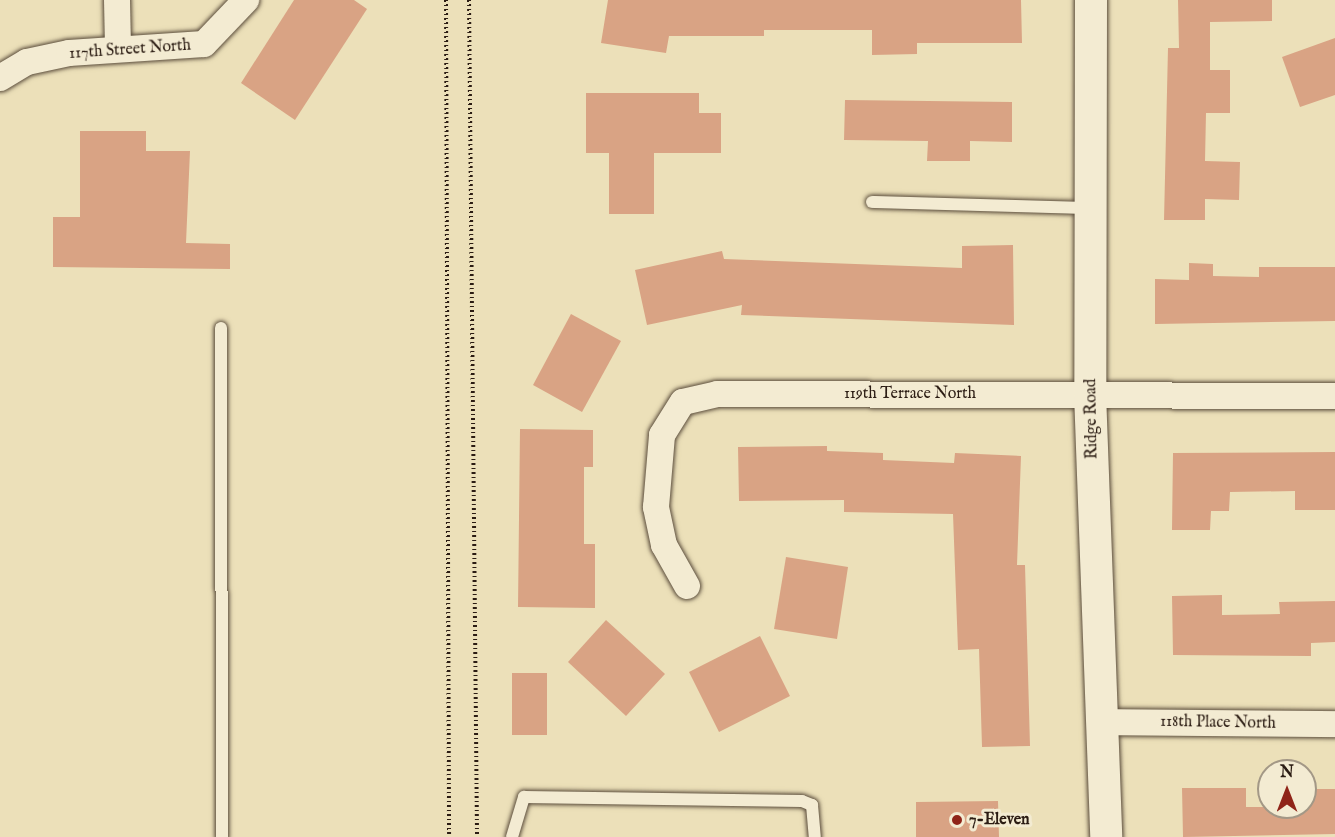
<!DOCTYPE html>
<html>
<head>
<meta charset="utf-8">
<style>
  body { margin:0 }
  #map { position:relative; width:1335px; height:837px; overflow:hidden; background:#ece0b9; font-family:"IM FELL English",serif }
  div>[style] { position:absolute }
  .building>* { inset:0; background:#d9a384 }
  .path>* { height:4px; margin-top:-2px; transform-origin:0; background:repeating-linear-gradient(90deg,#2b1c13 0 1.5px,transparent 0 4.5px) }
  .roads { filter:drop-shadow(0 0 2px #5b4d3c) drop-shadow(0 0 2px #5b4d3c) }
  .service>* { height:12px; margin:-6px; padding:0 6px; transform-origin:6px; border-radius:6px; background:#f3ebd2 }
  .minor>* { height:26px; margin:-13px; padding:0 13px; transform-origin:13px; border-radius:13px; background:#f3ebd2 }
  .tertiary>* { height:32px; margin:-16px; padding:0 16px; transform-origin:16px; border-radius:16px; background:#f3ebd2 }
  .dots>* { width:16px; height:16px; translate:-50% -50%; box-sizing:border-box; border:3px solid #f3ebd2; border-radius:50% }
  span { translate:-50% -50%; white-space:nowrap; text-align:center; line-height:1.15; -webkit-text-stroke:6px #f3ebd2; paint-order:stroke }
  .street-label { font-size:16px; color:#2b1c13 }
  .poi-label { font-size:16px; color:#2b1c13; font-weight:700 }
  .left { translate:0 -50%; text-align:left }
  .north { position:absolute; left:1257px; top:759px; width:60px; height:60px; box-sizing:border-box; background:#f3ebd2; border:2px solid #a39886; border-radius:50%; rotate:0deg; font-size:16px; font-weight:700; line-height:24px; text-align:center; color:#2b1c13 }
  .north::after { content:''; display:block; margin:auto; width:21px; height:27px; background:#8f2418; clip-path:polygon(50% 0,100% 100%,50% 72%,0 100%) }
</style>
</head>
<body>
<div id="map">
  <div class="building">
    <div style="clip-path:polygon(294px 0,354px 0,367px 9px,295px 120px,241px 83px)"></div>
    <div style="clip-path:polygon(608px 0,1021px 0,1022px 43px,917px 43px,917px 54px,872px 55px,872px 30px,764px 30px,764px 36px,669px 36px,666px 53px,601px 43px)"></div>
    <div style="clip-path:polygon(1178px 0,1272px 0,1272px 21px,1210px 22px,1210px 70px,1230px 70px,1230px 113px,1206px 113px,1205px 161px,1240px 162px,1239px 200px,1205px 199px,1205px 220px,1164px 220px,1168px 48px,1179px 48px)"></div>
    <div style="clip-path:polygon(1335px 38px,1335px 95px,1300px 107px,1282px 57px)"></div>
    <div style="clip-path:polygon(586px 93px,699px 93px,699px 113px,721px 113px,721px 153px,654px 153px,654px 214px,609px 214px,609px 153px,586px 153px)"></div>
    <div style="clip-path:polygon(845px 100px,1012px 102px,1012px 142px,970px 141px,970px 161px,927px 161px,928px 141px,844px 140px)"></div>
    <div style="clip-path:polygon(80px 131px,146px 131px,146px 151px,190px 151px,186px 243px,230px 244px,230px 269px,53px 267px,53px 217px,80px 217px)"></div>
    <div style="clip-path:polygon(1013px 245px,1014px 325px,741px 315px,742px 305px,647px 325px,635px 270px,722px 251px,724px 259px,962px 268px,962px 246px)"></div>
    <div style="clip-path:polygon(1189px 263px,1213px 264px,1213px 276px,1259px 277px,1259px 267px,1335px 267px,1335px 321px,1155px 324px,1155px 279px,1189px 280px)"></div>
    <div style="clip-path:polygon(571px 314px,621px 341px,582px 412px,533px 385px)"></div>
    <div style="clip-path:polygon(520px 429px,593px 430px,593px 467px,584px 467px,584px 544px,595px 544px,595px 608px,518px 607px)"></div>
    <div style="clip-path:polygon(827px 446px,827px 451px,883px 453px,883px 460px,954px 463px,955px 453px,1021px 456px,1017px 565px,1025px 565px,1030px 746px,982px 747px,979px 649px,958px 650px,953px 514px,844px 512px,844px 500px,739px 501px,738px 447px)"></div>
    <div style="clip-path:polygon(1335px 452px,1335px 510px,1295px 510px,1295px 491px,1230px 492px,1229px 511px,1211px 511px,1210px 530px,1172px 530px,1173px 453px)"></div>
    <div style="clip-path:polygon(786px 557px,848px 567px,837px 639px,774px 629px)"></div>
    <div style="clip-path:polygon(1222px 595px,1222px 615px,1280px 614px,1279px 602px,1335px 601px,1335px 642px,1311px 643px,1311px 656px,1173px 655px,1172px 596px)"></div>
    <div style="clip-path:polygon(606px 620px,665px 674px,626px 716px,568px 662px)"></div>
    <div style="clip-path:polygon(760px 636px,790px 696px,719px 732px,689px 672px)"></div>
    <div style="clip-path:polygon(512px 673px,547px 673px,547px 735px,512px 735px)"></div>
    <div style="clip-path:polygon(1182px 788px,1246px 788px,1246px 807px,1305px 807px,1305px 789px,1335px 789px,1335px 834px,1183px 837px)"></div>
    <div style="clip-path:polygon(998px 801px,999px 837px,916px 837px,916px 802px)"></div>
  </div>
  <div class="path">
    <div style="left:446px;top:0;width:837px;rotate:89.79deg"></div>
    <div style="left:469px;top:0;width:837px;rotate:89.45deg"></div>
  </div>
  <div class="roads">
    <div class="service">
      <div style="left:872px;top:202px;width:217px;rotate:1.6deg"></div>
      <div style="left:221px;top:328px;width:509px;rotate:89.89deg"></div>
      <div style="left:512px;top:837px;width:42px;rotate:-73.3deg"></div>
      <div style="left:524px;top:797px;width:278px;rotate:0.8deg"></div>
      <div style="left:802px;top:801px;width:11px;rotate:22deg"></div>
      <div style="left:812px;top:805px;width:32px;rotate:85deg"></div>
    </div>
    <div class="minor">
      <div style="left:117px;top:0;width:48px;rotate:88.8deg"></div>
      <div style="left:0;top:78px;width:31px;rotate:-31deg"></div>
      <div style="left:27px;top:62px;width:43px;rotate:-12.1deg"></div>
      <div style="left:69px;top:53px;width:135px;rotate:-3.8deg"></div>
      <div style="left:204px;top:44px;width:61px;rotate:-46.3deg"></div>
      <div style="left:687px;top:586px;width:47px;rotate:-119.3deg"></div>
      <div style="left:664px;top:545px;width:39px;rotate:-102deg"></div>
      <div style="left:656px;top:507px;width:72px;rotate:-85.2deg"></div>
      <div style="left:662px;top:435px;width:39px;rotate:-58deg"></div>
      <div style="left:683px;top:402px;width:35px;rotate:-13deg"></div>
      <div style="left:717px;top:394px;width:618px;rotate:0.19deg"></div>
      <div style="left:1102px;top:722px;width:233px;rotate:0.5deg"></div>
    </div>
    <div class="tertiary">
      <div style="left:1091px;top:0;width:393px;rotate:90.1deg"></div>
      <div style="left:1090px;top:393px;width:444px;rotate:87.9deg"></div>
    </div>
  </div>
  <div class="dots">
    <div style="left:957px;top:820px;background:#8f2418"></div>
  </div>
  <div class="street-label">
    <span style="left:130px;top:50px;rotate:-4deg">117th Street North</span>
    <span style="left:910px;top:394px">119th Terrace North</span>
    <span style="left:1092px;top:419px;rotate:-91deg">Ridge Road</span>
    <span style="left:1218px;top:723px;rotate:1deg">118th Place North</span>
  </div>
  <div class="poi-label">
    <span class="left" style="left:969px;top:820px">7-Eleven</span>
  </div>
  <div class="north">N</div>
</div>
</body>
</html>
